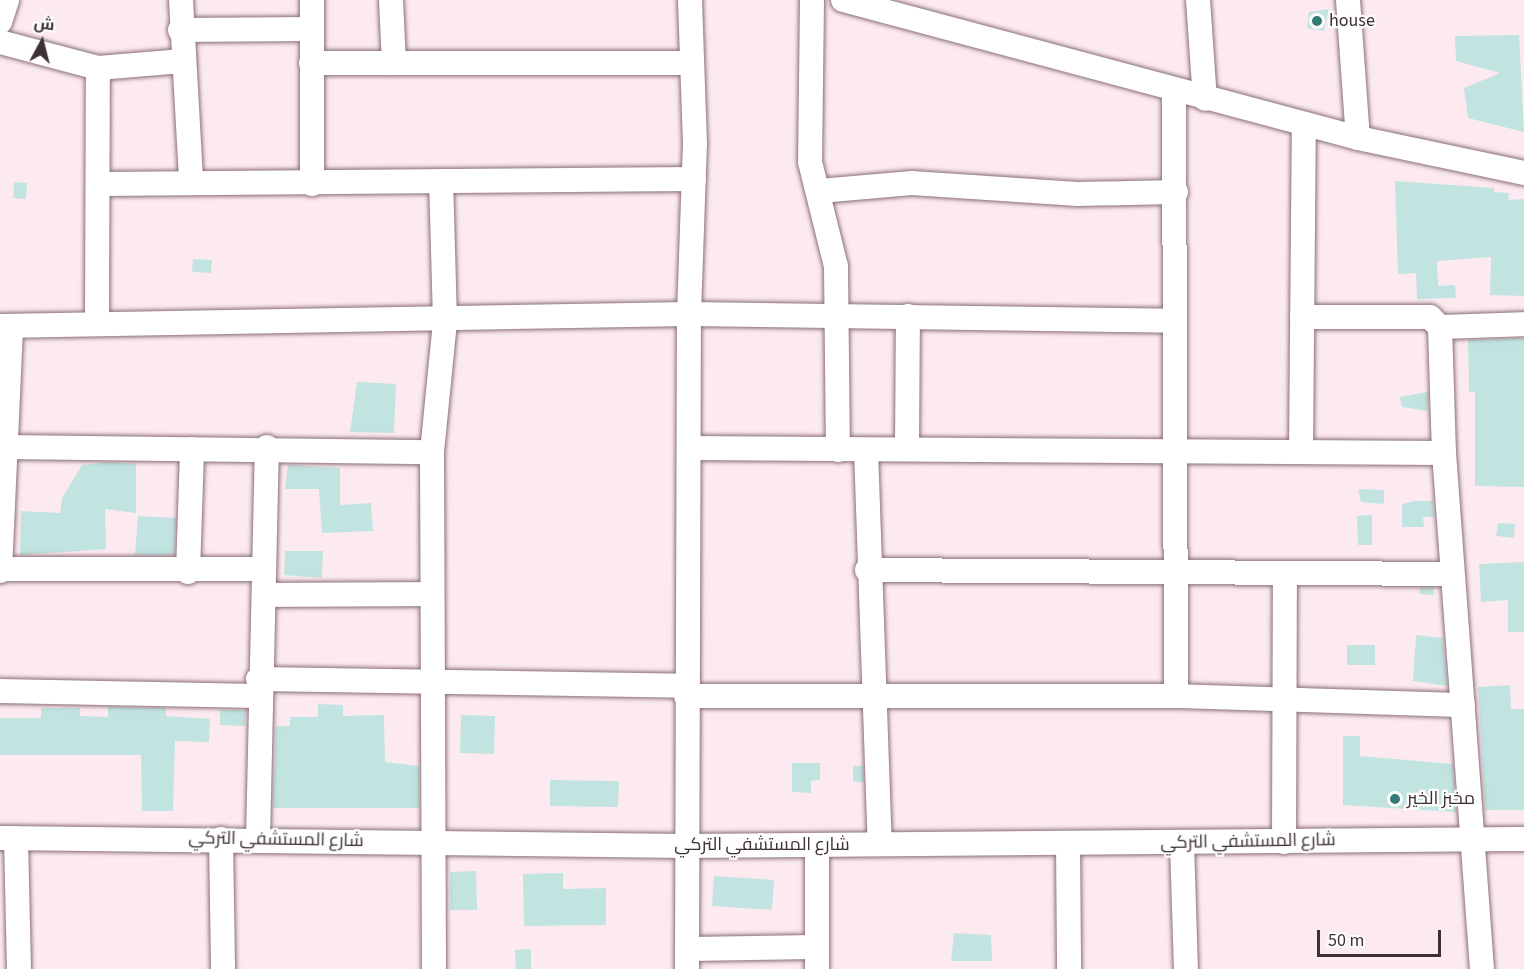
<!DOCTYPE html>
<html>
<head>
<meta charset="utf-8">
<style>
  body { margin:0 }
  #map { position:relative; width:1524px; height:969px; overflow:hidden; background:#fdeaf1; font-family:"Source Sans 3",Cairo,sans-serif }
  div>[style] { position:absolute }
  .building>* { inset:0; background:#c1e4e1 }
  .roads { filter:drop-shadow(0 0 2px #8a6f78) drop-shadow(0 0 2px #8a6f78) }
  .minor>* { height:24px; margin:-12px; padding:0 12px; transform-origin:12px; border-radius:12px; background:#fff }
  .dots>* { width:16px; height:16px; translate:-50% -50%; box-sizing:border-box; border:3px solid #fdfdfd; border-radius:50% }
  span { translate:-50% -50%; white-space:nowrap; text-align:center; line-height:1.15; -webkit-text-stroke:4.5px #fdfdfd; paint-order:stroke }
  .poi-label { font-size:18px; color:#3c3034 }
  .left { translate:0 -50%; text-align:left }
  .street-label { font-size:18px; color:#3c3034 }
  .north { position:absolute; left:12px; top:12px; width:60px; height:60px; -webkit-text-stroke:4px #fdfdfd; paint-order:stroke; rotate:7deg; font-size:16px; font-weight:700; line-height:24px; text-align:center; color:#3c3034 }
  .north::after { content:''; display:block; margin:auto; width:21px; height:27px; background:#3c3034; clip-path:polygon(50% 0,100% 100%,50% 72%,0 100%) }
  .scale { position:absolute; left:1317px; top:930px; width:124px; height:27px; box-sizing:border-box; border:3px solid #3c3034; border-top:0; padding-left:8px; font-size:18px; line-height:21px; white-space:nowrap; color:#3c3034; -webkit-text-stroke:4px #fdfdfd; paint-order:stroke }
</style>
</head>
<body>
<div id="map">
  <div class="building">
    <div style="clip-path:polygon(1329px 9px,1324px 31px,1307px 28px,1309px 12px)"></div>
    <div style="clip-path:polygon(1519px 35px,1524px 132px,1468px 118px,1464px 88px,1500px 73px,1456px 61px,1455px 36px)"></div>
    <div style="clip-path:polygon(1395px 181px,1494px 188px,1494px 192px,1509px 193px,1508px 200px,1524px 199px,1524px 296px,1490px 295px,1491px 257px,1437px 261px,1438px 286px,1455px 285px,1456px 298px,1417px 299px,1416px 273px,1398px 274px)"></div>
    <div style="clip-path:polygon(14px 182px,27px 183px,26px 199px,13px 198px)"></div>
    <div style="clip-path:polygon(193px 259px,212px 260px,211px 273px,192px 272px)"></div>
    <div style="clip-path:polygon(1524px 338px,1524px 487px,1475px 486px,1475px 392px,1469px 392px,1468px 340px)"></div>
    <div style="clip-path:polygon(357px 382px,396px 384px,394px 433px,350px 432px)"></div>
    <div style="clip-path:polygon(1428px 392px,1428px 411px,1402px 407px,1400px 397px)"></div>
    <div style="clip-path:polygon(110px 462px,136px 464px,136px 513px,105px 509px,106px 549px,20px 555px,21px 511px,60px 513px,62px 498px,82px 465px)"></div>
    <div style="clip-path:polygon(288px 465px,340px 468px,340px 505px,371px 503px,373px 531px,322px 533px,319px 489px,285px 489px)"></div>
    <div style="clip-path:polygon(1358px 489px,1384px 490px,1384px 504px,1361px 502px)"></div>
    <div style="clip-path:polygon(1415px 501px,1433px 501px,1434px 517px,1423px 517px,1424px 527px,1402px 527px,1402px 504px)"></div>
    <div style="clip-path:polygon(1372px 515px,1372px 545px,1358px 545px,1357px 516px)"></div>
    <div style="clip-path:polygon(138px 516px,176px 518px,174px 555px,135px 555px)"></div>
    <div style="clip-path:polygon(1498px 523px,1515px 524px,1514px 538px,1496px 536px)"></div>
    <div style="clip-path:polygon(285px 551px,323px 551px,322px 578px,284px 575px)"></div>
    <div style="clip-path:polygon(1524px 562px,1524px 632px,1508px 632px,1508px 600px,1481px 602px,1479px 564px)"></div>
    <div style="clip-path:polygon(1420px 588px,1434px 588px,1433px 595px,1419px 594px)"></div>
    <div style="clip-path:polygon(1416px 635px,1443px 638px,1447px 686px,1413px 681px)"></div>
    <div style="clip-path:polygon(1347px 645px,1375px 645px,1375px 665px,1347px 665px)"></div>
    <div style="clip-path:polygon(1510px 685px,1511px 709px,1524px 709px,1524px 810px,1485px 810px,1478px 687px)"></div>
    <div style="clip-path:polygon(318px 704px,343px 705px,343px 716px,384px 715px,385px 762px,419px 766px,419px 808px,273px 808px,276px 726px,290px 726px,290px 717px,318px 717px)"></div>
    <div style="clip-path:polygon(108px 707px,166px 708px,166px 716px,210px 719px,209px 742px,175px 741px,173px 811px,142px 811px,141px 755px,0 755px,0 718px,41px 718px,41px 708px,80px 708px,80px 716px,108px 717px)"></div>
    <div style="clip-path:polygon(220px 710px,246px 710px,245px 726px,220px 725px)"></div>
    <div style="clip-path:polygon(461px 715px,495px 716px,494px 754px,460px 753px)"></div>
    <div style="clip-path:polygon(1343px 736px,1360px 736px,1360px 756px,1453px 764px,1456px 812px,1343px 805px)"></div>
    <div style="clip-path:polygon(792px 763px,820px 763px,820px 780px,811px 781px,811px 793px,792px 792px)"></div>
    <div style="clip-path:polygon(853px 766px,863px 766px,864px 782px,853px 782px)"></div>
    <div style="clip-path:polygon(550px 780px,619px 781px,618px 807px,550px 806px)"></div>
    <div style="clip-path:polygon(476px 871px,477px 910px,450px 910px,450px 872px)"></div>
    <div style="clip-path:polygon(563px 873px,563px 889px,606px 888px,606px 925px,524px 926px,523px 874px)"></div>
    <div style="clip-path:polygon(714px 876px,774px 880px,772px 910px,712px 906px)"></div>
    <div style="clip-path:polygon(954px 933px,991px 935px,992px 961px,951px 961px)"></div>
    <div style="clip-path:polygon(531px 949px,531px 969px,516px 969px,515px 950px)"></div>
  </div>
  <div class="roads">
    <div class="minor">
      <div style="left:181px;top:0;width:181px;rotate:86.8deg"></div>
      <div style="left:312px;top:0;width:184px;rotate:90deg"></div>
      <div style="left:391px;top:0;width:63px;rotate:87.3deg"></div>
      <div style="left:812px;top:0;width:162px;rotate:90.7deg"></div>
      <div style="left:810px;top:162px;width:107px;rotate:76deg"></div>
      <div style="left:836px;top:266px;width:184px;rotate:89.4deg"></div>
      <div style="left:843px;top:0;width:533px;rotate:15deg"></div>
      <div style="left:1358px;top:138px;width:170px;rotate:11.9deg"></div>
      <div style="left:1198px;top:0;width:99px;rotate:86deg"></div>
      <div style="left:1348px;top:0;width:138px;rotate:85.9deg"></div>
      <div style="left:0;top:22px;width:23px;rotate:-72deg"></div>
      <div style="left:180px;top:30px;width:131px;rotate:-0.4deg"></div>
      <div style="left:0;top:42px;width:101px;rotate:14.9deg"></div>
      <div style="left:98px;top:68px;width:85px;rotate:-4.7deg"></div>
      <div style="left:311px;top:63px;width:380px"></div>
      <div style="left:1174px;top:91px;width:605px;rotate:89.81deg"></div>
      <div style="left:100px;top:184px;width:594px;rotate:-0.48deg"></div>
      <div style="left:820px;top:191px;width:92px;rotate:-5deg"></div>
      <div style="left:912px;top:183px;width:166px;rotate:3.8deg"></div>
      <div style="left:1078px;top:194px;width:98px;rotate:-1.2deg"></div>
      <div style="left:1302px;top:317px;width:128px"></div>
      <div style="left:1430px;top:317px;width:14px;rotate:45deg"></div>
      <div style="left:1440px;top:327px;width:126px;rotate:88.2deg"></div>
      <div style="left:1444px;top:453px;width:517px;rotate:85.79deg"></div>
      <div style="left:97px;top:324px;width:256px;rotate:-89.8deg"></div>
      <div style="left:0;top:326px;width:689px;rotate:-1deg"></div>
      <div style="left:689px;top:314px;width:486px;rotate:0.8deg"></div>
      <div style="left:1440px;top:327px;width:84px;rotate:-2deg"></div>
      <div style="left:5px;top:447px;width:427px;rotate:0.7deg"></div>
      <div style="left:689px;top:448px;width:755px;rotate:0.38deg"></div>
      <div style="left:907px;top:448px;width:132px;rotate:-89.6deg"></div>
      <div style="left:866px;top:450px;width:394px;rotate:88deg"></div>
      <div style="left:1301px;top:452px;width:328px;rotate:-89.5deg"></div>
      <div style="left:0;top:569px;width:262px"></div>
      <div style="left:867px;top:570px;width:585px;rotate:0.39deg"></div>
      <div style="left:0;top:571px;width:244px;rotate:-87.4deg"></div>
      <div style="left:188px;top:572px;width:123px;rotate:-88.1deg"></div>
      <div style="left:266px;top:595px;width:166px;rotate:-0.3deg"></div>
      <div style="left:258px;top:679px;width:428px;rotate:0.9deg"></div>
      <div style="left:0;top:691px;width:258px;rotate:1.1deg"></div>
      <div style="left:686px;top:696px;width:490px"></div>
      <div style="left:1176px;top:696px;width:287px;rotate:1.8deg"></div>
      <div style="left:0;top:838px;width:686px;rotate:0.67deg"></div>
      <div style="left:686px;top:846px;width:838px;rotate:-0.48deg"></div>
      <div style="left:16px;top:838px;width:131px;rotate:88.7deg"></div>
      <div style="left:221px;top:839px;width:130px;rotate:89.1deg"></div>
      <div style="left:258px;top:839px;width:392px;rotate:-88.7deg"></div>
      <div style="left:1284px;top:842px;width:266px;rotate:-89.8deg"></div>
      <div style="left:1182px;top:843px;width:126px;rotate:88.2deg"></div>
      <div style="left:1068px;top:844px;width:125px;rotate:89.5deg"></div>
      <div style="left:687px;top:949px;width:130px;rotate:-0.9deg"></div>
      <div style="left:434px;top:969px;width:517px;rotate:-90.22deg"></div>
      <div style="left:432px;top:452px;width:132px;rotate:-84.3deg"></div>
      <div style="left:445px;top:321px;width:140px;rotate:-91.6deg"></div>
      <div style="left:687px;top:969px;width:655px;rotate:-89.83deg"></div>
      <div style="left:689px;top:314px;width:170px;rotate:-88deg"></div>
      <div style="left:695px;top:144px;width:144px;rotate:-92deg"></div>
      <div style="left:817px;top:969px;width:123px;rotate:-90deg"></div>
    </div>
  </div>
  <div class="dots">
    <div style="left:1317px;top:21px;background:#327b77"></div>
    <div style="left:1395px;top:799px;background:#327b77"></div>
  </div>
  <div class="poi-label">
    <span class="left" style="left:1329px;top:21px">house</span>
    <span class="left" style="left:1407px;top:799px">مخبز الخير</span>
  </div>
  <div class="street-label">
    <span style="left:276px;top:840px;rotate:1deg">شارع المستشفي التركي</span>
    <span style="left:1248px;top:842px;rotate:-1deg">شارع المستشفي التركي</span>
    <span style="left:762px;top:845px">شارع المستشفي التركي</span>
  </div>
  <div class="north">ش</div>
  <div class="scale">50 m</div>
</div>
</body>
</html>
